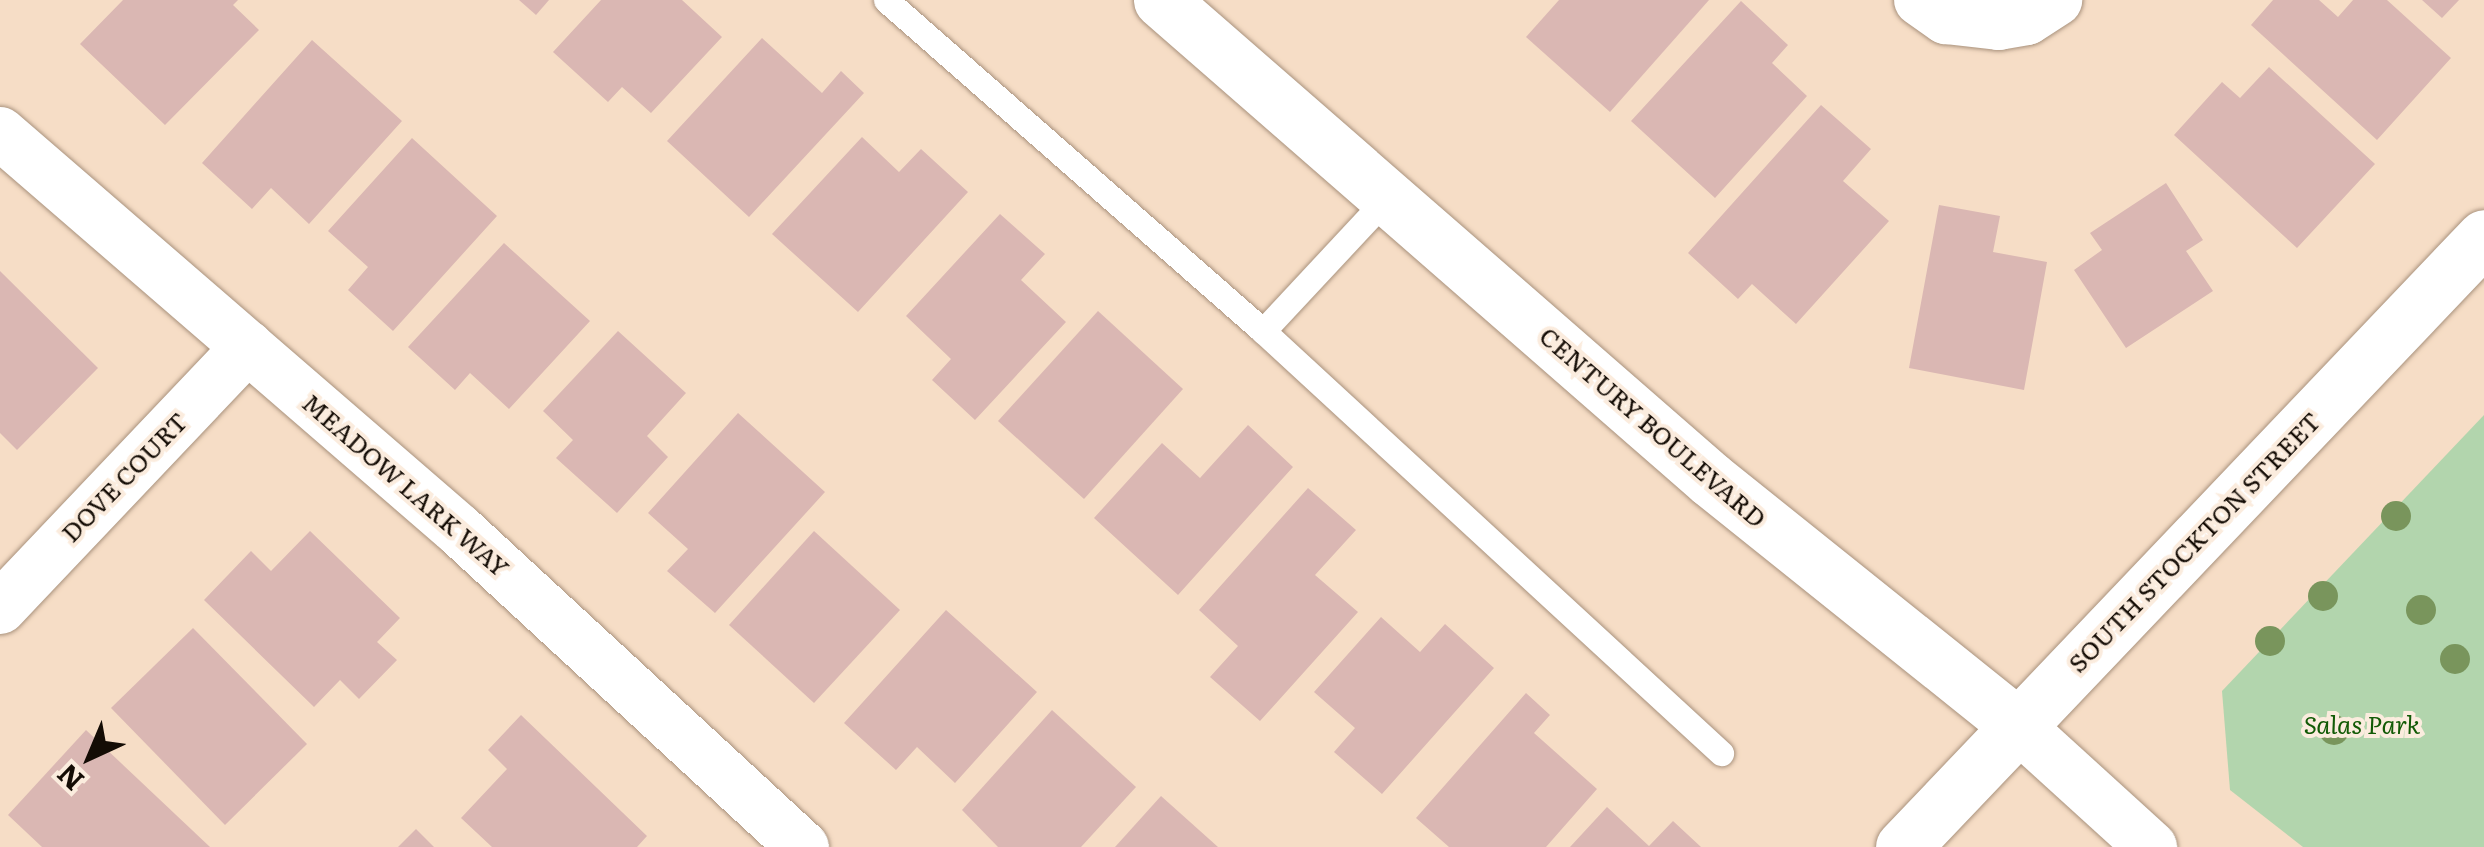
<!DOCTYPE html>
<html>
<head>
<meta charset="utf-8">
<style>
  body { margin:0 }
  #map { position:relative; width:2484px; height:847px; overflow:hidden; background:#f6ddc6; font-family:Literata,serif }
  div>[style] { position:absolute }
  .green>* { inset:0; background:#b2d5ad }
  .building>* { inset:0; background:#dab7b3 }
  .roads { filter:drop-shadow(0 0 2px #a9927d) drop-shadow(0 0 2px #a9927d) }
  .service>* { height:25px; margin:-12.5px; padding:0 12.5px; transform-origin:12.5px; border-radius:12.5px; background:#fff }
  .minor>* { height:52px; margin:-26px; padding:0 26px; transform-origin:26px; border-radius:26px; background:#fff }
  .tertiary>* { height:55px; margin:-27.5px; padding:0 27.5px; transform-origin:27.5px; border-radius:27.5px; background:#fff }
  .trees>* { width:30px; height:30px; margin:-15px; border-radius:50%; background:#79955c }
  span { translate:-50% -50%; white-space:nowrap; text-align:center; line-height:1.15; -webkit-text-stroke:8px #fbecde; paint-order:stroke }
  .street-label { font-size:25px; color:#140c05 }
  .park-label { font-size:25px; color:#125a06; font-style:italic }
  .north { position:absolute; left:40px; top:707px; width:100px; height:100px; -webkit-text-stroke:8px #fbecde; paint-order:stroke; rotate:224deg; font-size:28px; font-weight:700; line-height:40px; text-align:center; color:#140c05 }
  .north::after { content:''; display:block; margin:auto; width:35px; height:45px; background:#140c05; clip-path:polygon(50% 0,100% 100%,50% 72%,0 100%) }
</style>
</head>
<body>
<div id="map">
  <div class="green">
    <div style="clip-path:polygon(2484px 415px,2484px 847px,2303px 847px,2230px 790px,2222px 691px)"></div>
  </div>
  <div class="building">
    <div style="clip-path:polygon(123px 0,238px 0,233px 5px,259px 30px,165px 125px,80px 44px)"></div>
    <div style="clip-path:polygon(519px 0,549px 0,536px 15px)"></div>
    <div style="clip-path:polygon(601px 0,682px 0,722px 37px,651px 113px,622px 87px,608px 102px,553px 52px)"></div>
    <div style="clip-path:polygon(1559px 0,1709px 0,1610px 112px,1526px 37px)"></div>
    <div style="clip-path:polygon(2273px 0,2319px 0,2338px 17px,2353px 0,2387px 0,2451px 58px,2377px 140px,2251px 25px)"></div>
    <div style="clip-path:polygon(2422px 0,2459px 0,2442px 18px)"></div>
    <div style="clip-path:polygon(1741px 1px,1788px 45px,1772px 63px,1807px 96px,1715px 198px,1631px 121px)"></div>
    <div style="clip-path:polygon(762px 38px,822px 93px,841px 71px,864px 93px,749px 217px,667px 141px)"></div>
    <div style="clip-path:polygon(312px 40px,402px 121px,309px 224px,271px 188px,252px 209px,202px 163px)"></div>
    <div style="clip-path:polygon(2269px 67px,2375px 164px,2297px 248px,2174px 135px,2222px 82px,2240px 98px)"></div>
    <div style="clip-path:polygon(1821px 105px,1871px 149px,1843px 181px,1889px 221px,1796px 324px,1752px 284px,1738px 299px,1688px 253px)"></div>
    <div style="clip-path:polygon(862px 137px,899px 172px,921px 149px,968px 192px,858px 312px,772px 234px)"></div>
    <div style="clip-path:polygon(412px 138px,497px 216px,393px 331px,348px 290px,368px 267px,328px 231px)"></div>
    <div style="clip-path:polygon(2166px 183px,2203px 240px,2186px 251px,2213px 291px,2126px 348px,2074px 270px,2102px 250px,2090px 233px)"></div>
    <div style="clip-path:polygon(1939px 205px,2000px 216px,1993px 252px,2047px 262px,2024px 390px,1909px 368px)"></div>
    <div style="clip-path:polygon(1000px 214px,1045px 254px,1021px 280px,1066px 322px,975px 420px,932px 380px,951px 359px,906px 316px)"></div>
    <div style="clip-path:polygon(504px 243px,590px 321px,509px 409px,470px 373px,455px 390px,408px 347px)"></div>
    <div style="clip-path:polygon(0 271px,98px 368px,17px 450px,0 433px)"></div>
    <div style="clip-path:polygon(1098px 311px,1183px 389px,1084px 499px,998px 421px)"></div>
    <div style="clip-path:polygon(618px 331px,686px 393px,647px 436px,668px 457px,617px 513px,556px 458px,573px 440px,543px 411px)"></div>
    <div style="clip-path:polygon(738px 413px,825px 492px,715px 613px,667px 571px,688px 549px,648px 513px)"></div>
    <div style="clip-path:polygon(1248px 425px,1293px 467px,1178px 595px,1094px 518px,1162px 443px,1200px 478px)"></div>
    <div style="clip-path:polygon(1308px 488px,1356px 530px,1315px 575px,1358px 612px,1260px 721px,1210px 677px,1238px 646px,1199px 610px)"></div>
    <div style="clip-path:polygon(310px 531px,400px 618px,377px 642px,397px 660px,359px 699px,340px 680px,314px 707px,204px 600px,251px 551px,271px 571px)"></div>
    <div style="clip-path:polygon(814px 531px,900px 610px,814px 703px,729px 625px)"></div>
    <div style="clip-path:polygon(946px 610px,1037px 692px,955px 783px,917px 747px,896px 770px,844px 723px)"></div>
    <div style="clip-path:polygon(1381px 617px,1420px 652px,1445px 624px,1494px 668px,1382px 794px,1334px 752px,1355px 728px,1314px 692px)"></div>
    <div style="clip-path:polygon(193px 628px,307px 744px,225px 825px,111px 708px)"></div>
    <div style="clip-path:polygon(1526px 693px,1550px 715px,1534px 733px,1597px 789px,1546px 847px,1449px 847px,1416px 818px)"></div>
    <div style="clip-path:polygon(1052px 710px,1136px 787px,1081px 847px,998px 847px,962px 810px)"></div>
    <div style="clip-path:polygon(521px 715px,647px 836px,637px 847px,492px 847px,461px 818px,507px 769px,488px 750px)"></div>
    <div style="clip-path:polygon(86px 730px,210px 847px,42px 847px,8px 815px)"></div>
    <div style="clip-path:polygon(1161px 796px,1218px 847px,1115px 847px)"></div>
    <div style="clip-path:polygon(1607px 807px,1649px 846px,1673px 821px,1701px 847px,1570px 847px)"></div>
    <div style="clip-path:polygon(416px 829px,434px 847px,398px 847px)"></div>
  </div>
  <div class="roads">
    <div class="service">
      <div style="left:886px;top:0;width:502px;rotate:41.28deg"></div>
      <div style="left:1387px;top:198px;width:182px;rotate:133deg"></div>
      <div style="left:1263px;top:331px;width:623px;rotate:42.66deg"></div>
    </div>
    <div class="minor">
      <div style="left:1920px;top:0;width:32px;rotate:35deg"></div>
      <div style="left:1946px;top:18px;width:53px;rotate:6.5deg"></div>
      <div style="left:1999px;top:24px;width:28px;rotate:-10deg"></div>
      <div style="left:2027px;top:19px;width:35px;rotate:-33deg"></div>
      <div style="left:0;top:133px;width:607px;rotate:40.86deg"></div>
      <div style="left:459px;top:530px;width:468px;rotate:42.7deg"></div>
      <div style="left:0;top:608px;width:360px;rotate:-46.5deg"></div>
      <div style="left:2018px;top:726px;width:180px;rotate:42.3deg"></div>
    </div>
    <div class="tertiary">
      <div style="left:1161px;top:0;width:729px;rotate:41.1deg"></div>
      <div style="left:1710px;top:479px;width:395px;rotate:38.7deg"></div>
      <div style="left:1903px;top:847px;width:842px;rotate:-46.39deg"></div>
    </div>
  </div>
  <div class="trees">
    <div style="left:2396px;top:516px"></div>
    <div style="left:2323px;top:596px"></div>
    <div style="left:2421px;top:610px"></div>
    <div style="left:2270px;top:641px"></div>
    <div style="left:2455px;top:659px"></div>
    <div style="left:2334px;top:730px"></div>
  </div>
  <div class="street-label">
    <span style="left:1653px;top:427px;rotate:41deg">CENTURY BOULEVARD</span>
    <span style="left:124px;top:477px;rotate:-46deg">DOVE COURT</span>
    <span style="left:406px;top:485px;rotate:41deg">MEADOW LARK WAY</span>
    <span style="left:2194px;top:542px;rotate:-46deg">SOUTH STOCKTON STREET</span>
  </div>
  <div class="park-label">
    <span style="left:2362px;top:724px">Salas Park</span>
  </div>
  <div class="north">N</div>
</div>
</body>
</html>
